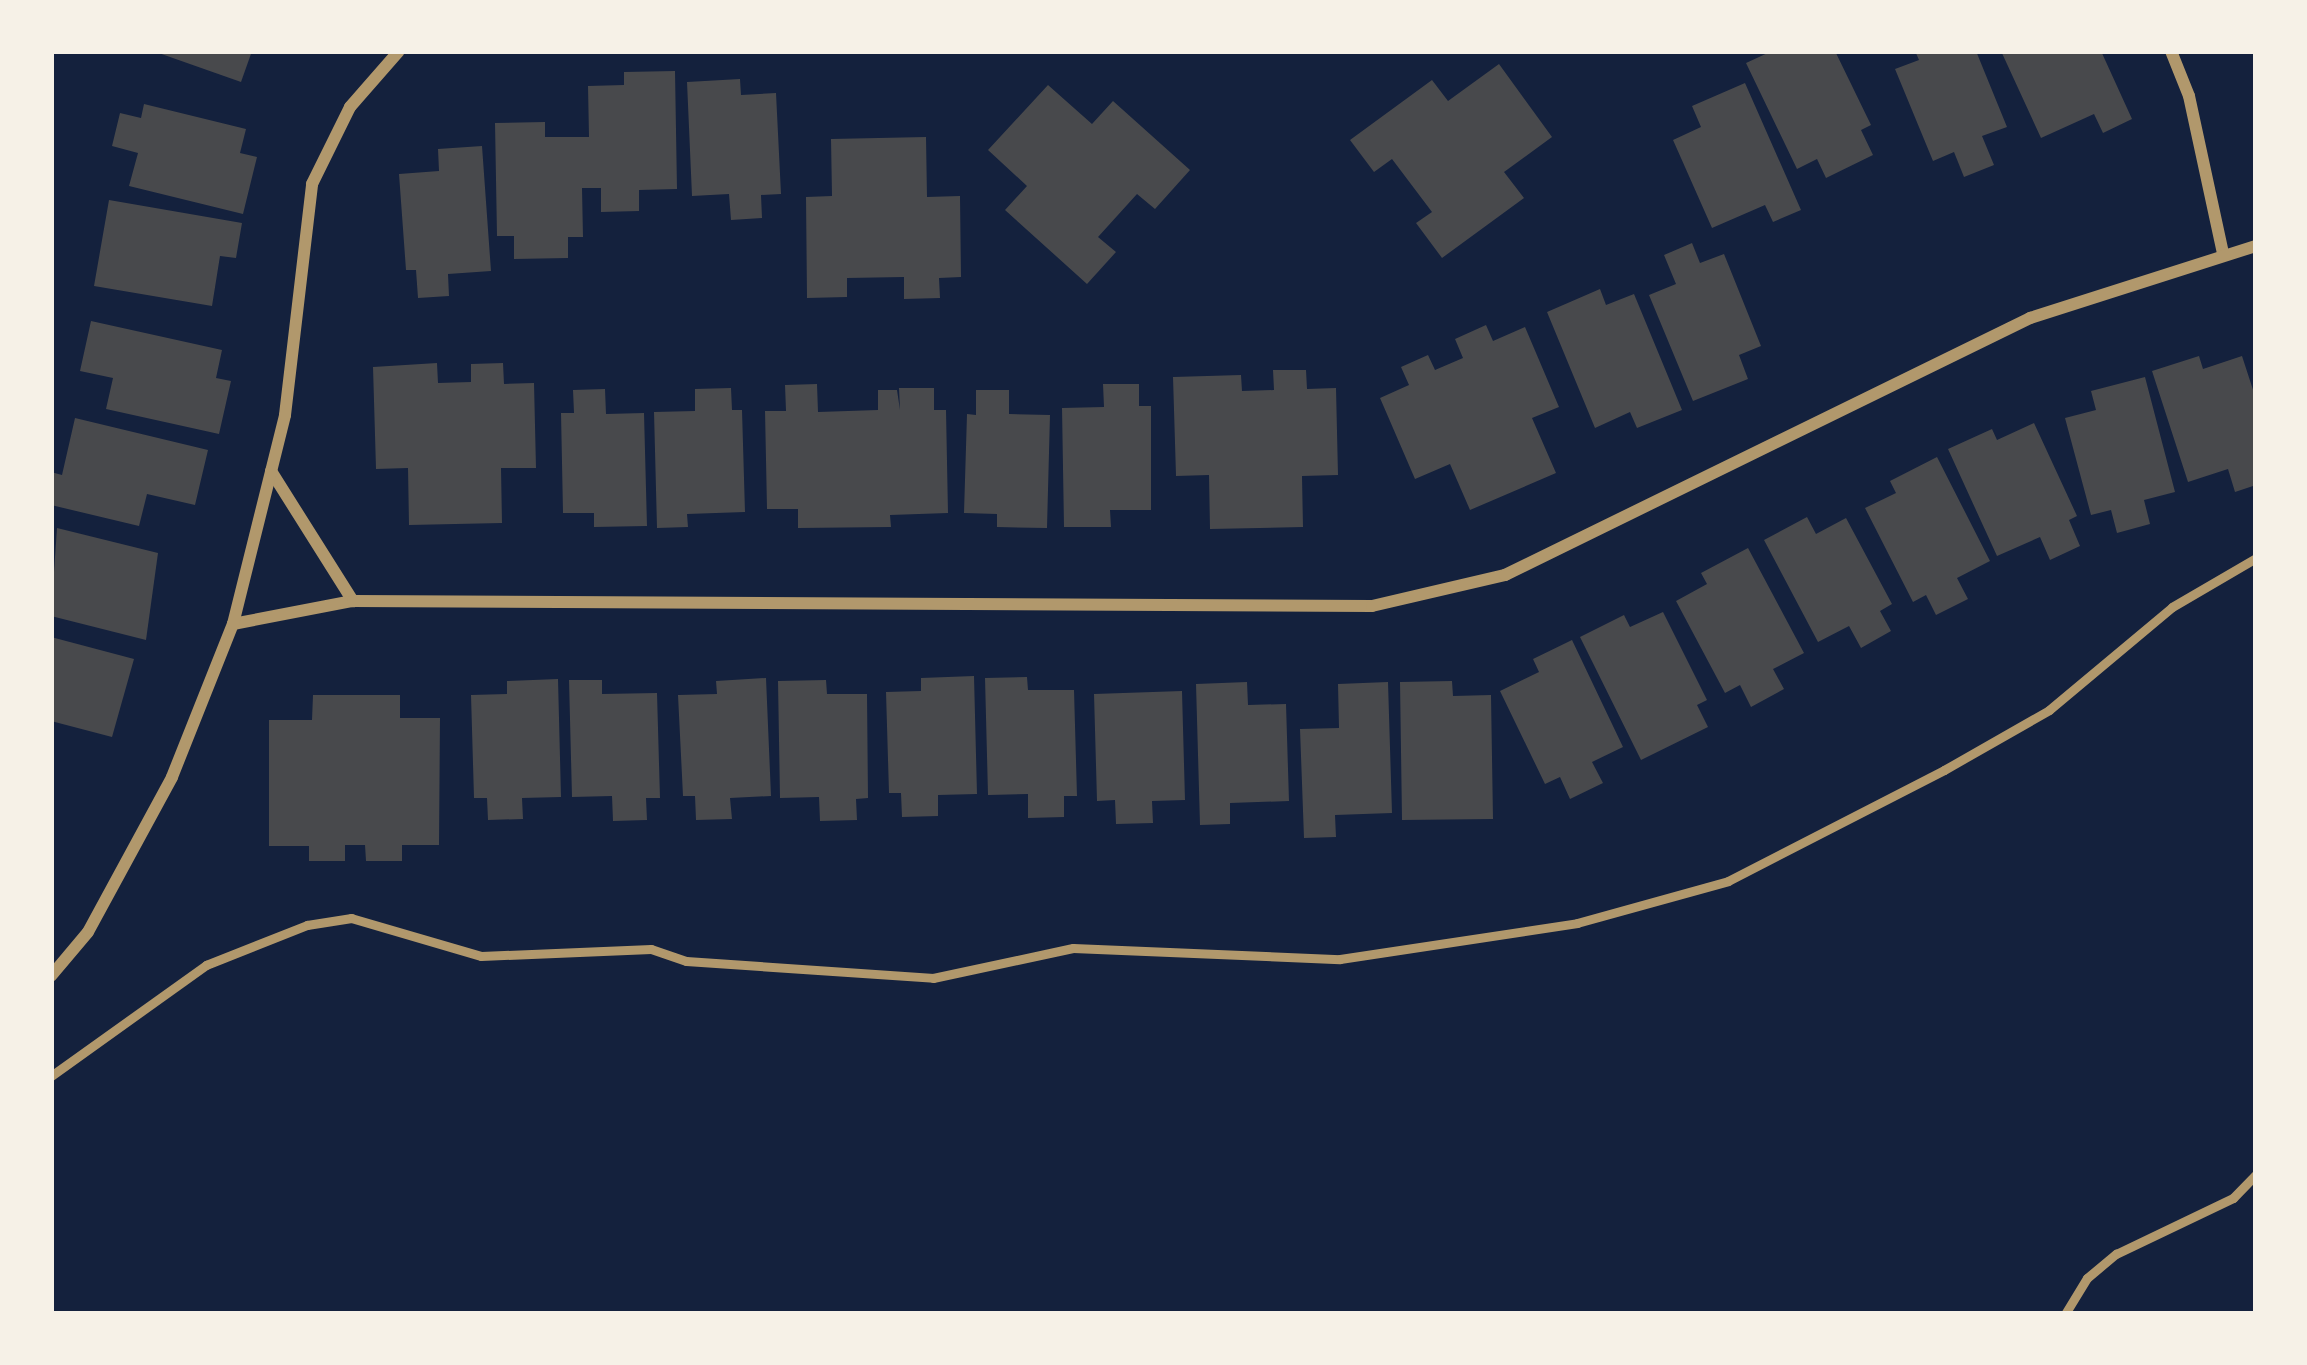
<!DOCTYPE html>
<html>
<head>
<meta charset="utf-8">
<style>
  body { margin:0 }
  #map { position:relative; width:2307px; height:1365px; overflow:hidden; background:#14213d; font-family:"Noto Serif",serif }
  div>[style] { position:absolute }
  .building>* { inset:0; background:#48494c }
  .service>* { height:9px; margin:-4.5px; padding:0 4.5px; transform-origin:4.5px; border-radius:4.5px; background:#b1986c }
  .minor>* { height:12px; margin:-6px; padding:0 6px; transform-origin:6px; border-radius:6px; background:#b1986c }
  span { translate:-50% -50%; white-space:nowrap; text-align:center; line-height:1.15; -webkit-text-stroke:9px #f6f1e7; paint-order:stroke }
  .frame { position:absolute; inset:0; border:54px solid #f6f1e7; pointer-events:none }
</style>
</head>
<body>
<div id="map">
  <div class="building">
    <div style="clip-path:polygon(153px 51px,252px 51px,241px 82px)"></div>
    <div style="clip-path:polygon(1772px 51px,1835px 51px,1871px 125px,1861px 130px,1873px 155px,1826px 178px,1817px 159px,1797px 169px,1746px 63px)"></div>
    <div style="clip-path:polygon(1915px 51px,1976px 51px,2007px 127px,1982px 136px,1994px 165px,1964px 177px,1954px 152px,1933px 161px,1895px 69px,1919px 60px)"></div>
    <div style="clip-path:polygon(2001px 51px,2101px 51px,2132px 119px,2103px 133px,2094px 114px,2041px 138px)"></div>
    <div style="clip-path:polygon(1499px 64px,1552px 137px,1504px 172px,1524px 198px,1442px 258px,1416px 223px,1432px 212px,1392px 159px,1374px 172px,1350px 140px,1432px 80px,1448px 101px)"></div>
    <div style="clip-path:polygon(675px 71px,677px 189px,639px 190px,639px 211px,601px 212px,601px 188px,582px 188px,583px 237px,568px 237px,568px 258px,514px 259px,514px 236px,497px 236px,495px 123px,545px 122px,545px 137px,589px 137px,588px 86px,624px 85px,624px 72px)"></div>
    <div style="clip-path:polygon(740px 79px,741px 95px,776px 93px,781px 194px,761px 195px,762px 218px,731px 220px,729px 194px,692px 196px,687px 82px)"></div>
    <div style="clip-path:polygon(1745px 83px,1801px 210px,1773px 222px,1765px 205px,1712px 228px,1673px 140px,1701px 127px,1692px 106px)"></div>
    <div style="clip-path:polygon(1048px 85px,1092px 124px,1113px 101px,1190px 170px,1155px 209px,1137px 194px,1098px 237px,1116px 252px,1087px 284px,1005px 210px,1027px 186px,988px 150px)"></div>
    <div style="clip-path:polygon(144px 104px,246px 129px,240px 153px,257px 157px,243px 214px,129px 186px,138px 153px,112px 146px,120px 113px,141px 118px)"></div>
    <div style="clip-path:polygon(926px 137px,927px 197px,960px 196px,961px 277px,939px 278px,940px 298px,904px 299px,904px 277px,847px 278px,847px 297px,807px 298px,806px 197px,832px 196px,831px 139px)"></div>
    <div style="clip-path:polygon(482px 146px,491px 271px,448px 274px,449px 296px,418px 298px,416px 270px,406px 270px,399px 174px,439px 171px,438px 149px)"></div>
    <div style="clip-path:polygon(109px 200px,242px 223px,236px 258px,220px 256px,212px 306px,94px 286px)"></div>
    <div style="clip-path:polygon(1692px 243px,1700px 263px,1724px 254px,1761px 346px,1739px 355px,1748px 379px,1693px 401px,1649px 295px,1676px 284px,1664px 255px)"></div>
    <div style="clip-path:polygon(1600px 289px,1606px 305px,1634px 294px,1682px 410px,1637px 428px,1630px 412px,1595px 428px,1547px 312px)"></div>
    <div style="clip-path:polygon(91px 321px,222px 350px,216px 378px,231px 381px,219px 434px,106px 409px,113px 378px,80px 371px)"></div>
    <div style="clip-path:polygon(1486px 325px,1493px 341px,1525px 327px,1559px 407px,1532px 418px,1556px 473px,1470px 510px,1450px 464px,1415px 479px,1380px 398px,1409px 385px,1401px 367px,1428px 355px,1435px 370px,1463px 358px,1455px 339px)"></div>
    <div style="clip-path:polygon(2199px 356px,2203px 369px,2242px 356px,2256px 399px,2256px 485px,2235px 492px,2228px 469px,2188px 482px,2152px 371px)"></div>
    <div style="clip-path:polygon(437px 363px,438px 383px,471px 382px,471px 364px,503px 363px,504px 384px,534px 383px,536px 468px,501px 468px,502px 523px,409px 525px,408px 468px,376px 469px,373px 367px)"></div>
    <div style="clip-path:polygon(1273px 370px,1306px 370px,1307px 389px,1336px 388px,1338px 475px,1302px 476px,1303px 527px,1210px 529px,1209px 475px,1176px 476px,1173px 377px,1241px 375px,1242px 391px,1274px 390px)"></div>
    <div style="clip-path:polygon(2145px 377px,2175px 492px,2144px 500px,2150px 524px,2117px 533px,2111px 510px,2091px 515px,2065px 418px,2096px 410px,2091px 391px)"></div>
    <div style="clip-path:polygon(817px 384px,818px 412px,878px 410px,878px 390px,897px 390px,900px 410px,899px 388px,934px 388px,934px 410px,946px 410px,948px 513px,890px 515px,891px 527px,798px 528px,798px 509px,767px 509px,765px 411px,786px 411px,785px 385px)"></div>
    <div style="clip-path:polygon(1103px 384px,1139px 384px,1139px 406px,1151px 406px,1151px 510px,1110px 510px,1111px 527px,1064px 527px,1062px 408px,1104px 407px)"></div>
    <div style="clip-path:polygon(731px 388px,732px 410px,742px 410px,745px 512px,687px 514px,688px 527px,657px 528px,654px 412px,695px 411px,695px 389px)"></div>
    <div style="clip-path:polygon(605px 389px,606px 414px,644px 413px,647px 526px,594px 527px,594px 513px,563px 513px,561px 413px,574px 413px,573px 390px)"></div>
    <div style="clip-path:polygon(976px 390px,1009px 390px,1009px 414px,1050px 415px,1047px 528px,997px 527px,997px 514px,964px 513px,967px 414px,976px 415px)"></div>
    <div style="clip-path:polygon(75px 418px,208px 450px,195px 505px,147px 494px,139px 526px,51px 505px,51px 472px,62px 475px)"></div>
    <div style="clip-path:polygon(2034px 423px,2077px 516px,2069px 520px,2080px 546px,2050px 560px,2040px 537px,1997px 556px,1948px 449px,1992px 429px,1997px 440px)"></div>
    <div style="clip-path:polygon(1937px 457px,1990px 561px,1957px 578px,1968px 599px,1936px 615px,1926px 595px,1913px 602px,1865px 508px,1896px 493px,1890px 481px)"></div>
    <div style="clip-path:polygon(1807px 517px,1816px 534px,1846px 518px,1892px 604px,1880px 611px,1891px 631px,1861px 648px,1849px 626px,1818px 642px,1764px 540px)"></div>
    <div style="clip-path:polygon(57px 528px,158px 553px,146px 640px,51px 616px)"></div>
    <div style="clip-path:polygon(1748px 548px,1804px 653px,1773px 669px,1784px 689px,1751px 707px,1740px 685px,1725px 693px,1676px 601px,1707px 584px,1701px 573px)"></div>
    <div style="clip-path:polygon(1663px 612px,1707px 700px,1697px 705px,1708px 727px,1641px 760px,1580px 637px,1624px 615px,1630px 627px)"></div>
    <div style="clip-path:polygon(51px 637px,134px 659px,112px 737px,51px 721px)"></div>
    <div style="clip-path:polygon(1572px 640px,1623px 747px,1592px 762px,1603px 783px,1570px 799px,1560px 777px,1545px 784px,1500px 691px,1539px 672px,1533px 659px)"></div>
    <div style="clip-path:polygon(974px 676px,977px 794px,938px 795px,938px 816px,902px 817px,901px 793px,889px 793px,886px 692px,921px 691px,921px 678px)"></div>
    <div style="clip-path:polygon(1027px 677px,1028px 690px,1074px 690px,1077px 796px,1064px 796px,1064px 817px,1028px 818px,1028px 794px,988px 795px,985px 678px)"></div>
    <div style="clip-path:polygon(766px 678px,771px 796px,730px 798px,732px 819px,696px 820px,695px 796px,683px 796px,678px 695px,717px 694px,716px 681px)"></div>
    <div style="clip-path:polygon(558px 679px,561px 797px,522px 798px,523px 819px,488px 820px,487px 798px,474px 798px,471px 695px,507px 694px,507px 681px)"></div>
    <div style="clip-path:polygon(569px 680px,602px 680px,602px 694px,657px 693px,660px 798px,646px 798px,647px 820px,613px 821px,612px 796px,572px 797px)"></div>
    <div style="clip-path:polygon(826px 680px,827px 694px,867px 694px,868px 798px,856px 799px,857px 820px,820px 821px,819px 797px,780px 798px,778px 681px)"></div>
    <div style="clip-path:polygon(1452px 681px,1453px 696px,1491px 695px,1493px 819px,1402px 820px,1400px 682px)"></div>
    <div style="clip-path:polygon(1247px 682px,1248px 705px,1286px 704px,1289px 801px,1230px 803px,1230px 824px,1200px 825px,1196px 684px)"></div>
    <div style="clip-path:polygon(1388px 682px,1392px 813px,1335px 815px,1336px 837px,1304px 838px,1300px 729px,1339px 728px,1338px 684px)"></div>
    <div style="clip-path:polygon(1182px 691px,1185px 800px,1152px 801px,1153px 823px,1116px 824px,1115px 800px,1097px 801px,1094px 694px)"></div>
    <div style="clip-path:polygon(313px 695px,400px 695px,400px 718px,440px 718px,439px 845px,402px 845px,402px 861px,366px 861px,365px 845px,345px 845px,345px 861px,309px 861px,309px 846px,269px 846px,269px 720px,312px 720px)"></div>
  </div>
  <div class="service">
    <div style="left:51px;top:1076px;width:191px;rotate:-35.6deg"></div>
    <div style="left:206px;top:965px;width:109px;rotate:-21.6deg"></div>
    <div style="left:307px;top:925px;width:45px;rotate:-9deg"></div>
    <div style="left:351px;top:918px;width:135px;rotate:16.3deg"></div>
    <div style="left:481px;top:956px;width:170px;rotate:-2.4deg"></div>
    <div style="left:651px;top:949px;width:37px;rotate:19deg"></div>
    <div style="left:686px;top:961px;width:248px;rotate:3.9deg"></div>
    <div style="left:933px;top:978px;width:143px;rotate:-12.1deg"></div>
    <div style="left:1073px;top:948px;width:267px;rotate:2.4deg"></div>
    <div style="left:1340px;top:959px;width:240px;rotate:-8.6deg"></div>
    <div style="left:1577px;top:923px;width:157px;rotate:-15.5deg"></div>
    <div style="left:1728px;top:881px;width:243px;rotate:-27.2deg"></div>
    <div style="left:1944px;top:770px;width:121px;rotate:-29.7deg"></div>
    <div style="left:2049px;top:710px;width:160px;rotate:-39.9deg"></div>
    <div style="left:2172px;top:607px;width:97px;rotate:-30.3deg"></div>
    <div style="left:2065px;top:1314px;width:42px;rotate:-58.6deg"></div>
    <div style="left:2087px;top:1278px;width:38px;rotate:-40deg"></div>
    <div style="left:2116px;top:1254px;width:130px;rotate:-25.6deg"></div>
    <div style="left:2233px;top:1198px;width:33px;rotate:-46deg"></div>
  </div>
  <div class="minor">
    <div style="left:2171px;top:51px;width:48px;rotate:68.2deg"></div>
    <div style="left:2189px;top:96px;width:161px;rotate:77.8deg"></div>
    <div style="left:271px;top:471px;width:154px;rotate:57.8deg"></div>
    <div style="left:233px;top:624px;width:122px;rotate:-10.9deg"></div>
    <div style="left:353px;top:601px;width:1019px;rotate:0.28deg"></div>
    <div style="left:1372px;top:606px;width:137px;rotate:-13.1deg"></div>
    <div style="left:1505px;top:575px;width:585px;rotate:-26.08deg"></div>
    <div style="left:2030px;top:318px;width:237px;rotate:-17.7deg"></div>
    <div style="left:51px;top:976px;width:57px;rotate:-49.9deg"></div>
    <div style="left:88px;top:932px;width:176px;rotate:-61.5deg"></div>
    <div style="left:172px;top:777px;width:165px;rotate:-68.3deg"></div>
    <div style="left:233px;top:624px;width:215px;rotate:-76deg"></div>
    <div style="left:285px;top:415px;width:233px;rotate:-83.3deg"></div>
    <div style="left:312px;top:184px;width:86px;rotate:-63.7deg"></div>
    <div style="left:350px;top:107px;width:74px;rotate:-48.8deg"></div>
  </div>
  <div class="frame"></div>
</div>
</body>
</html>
